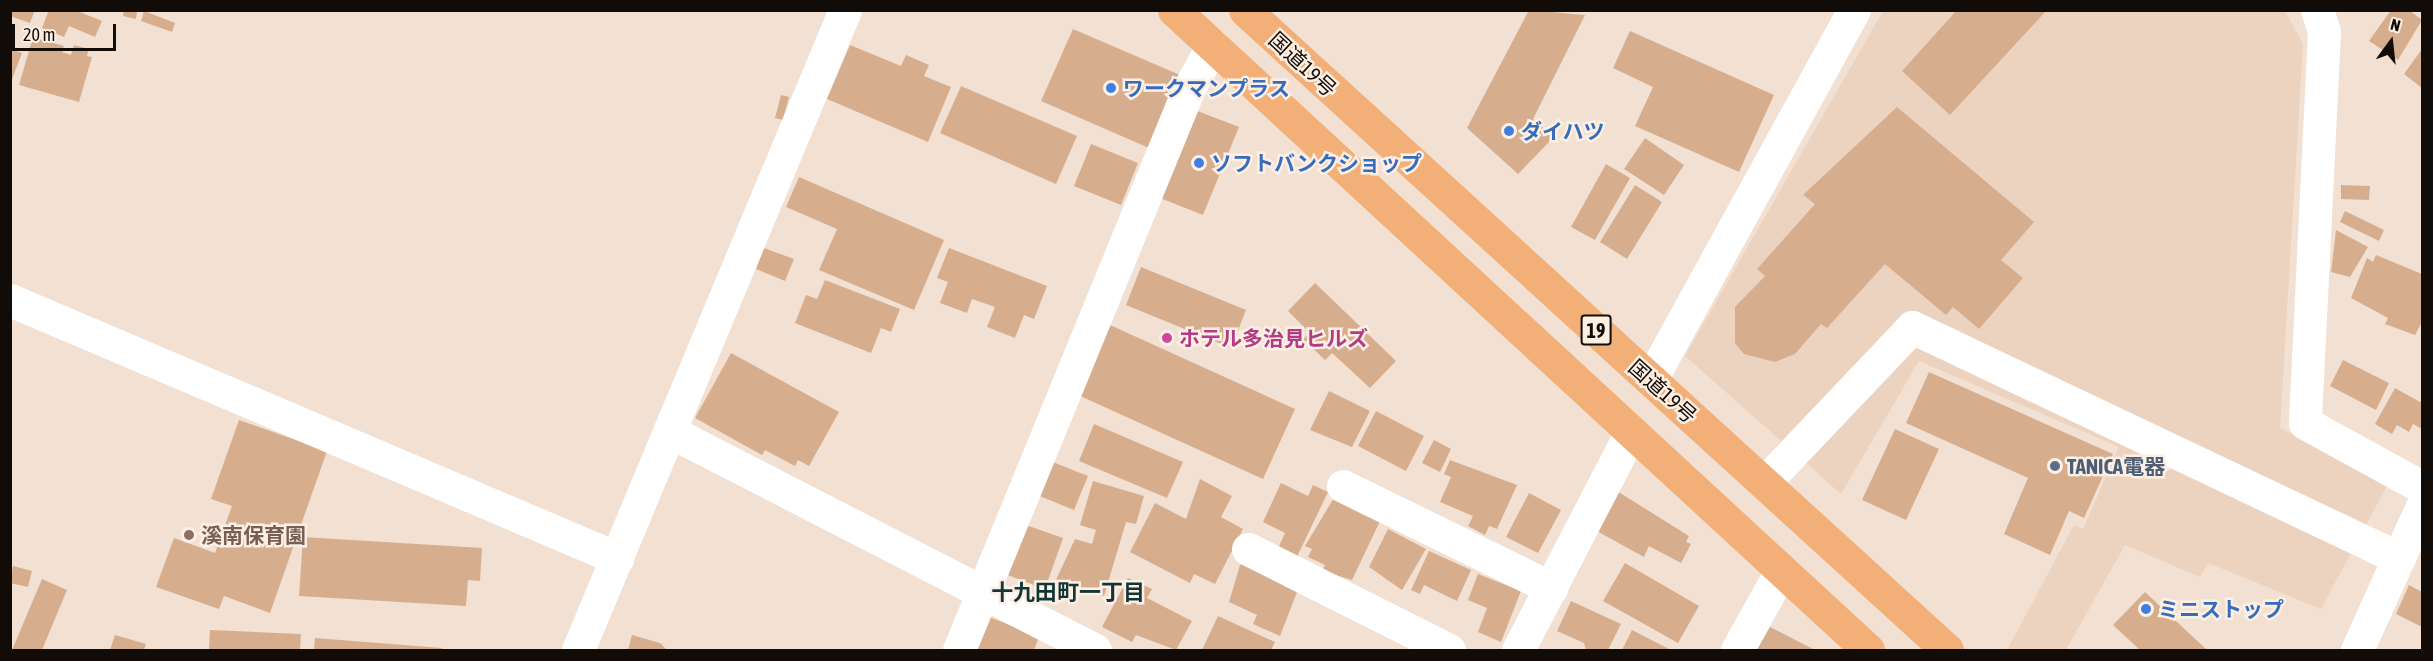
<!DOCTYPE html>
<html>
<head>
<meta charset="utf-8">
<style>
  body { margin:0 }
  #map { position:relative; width:2433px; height:661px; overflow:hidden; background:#f2e1d3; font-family:"Asap Condensed","Noto Sans JP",sans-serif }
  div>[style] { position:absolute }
  .built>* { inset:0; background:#ebd3c0 }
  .building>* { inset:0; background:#d6ae8e }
  .minor>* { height:33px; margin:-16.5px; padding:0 16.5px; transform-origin:16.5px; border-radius:16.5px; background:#fff }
  .highway>* { height:33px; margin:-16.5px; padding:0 16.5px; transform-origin:16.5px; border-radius:16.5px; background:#f2af77 }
  .dots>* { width:16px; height:16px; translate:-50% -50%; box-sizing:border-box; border:3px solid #fdefe4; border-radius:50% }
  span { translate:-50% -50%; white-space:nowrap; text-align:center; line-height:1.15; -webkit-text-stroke:5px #fdefe4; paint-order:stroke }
  .shield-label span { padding:2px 4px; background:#fdefe4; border:2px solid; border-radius:4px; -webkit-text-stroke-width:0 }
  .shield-label { font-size:20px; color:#110c07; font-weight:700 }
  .street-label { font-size:21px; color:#110c07 }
  .shop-label { font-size:21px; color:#366cbe; font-weight:700 }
  .left { translate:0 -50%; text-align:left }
  .hotel-label { font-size:21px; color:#b23c85; font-weight:700 }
  .service-label { font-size:21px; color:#4e5e75; font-weight:700 }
  .education-label { font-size:21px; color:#785e54; font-weight:700 }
  .neighbourhood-label { font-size:22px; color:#123537; font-weight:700 }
  .frame { position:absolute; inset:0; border:12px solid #110c07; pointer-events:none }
  .north { position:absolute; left:2361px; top:12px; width:60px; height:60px; -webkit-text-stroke:4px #fdefe4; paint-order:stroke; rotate:15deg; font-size:16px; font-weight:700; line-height:24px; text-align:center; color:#110c07 }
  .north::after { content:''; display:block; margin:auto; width:21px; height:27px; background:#110c07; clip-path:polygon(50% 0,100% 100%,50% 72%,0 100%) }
  .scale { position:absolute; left:12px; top:24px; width:104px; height:27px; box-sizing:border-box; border:3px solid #110c07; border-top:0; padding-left:8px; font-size:18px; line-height:21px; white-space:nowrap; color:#110c07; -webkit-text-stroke:4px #fdefe4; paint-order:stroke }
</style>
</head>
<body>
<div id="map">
  <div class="built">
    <div style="clip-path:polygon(1883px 11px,2285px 11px,2303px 44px,2280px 428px,2388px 484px,2321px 609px,2208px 563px,2200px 577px,2125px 545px,2066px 650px,2007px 650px,2074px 525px,2083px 529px,2119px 447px,1919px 361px,1841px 494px,1685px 356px)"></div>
  </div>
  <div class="building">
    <div style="clip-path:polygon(10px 10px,35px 10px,30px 23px,10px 16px)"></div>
    <div style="clip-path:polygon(49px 10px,75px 10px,102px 21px,95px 37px,69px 26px,64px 37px,42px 28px)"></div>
    <div style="clip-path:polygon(124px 10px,137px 12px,136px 19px,123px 16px)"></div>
    <div style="clip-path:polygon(1529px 10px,1585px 15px,1533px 119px,1554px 137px,1518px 174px,1467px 128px)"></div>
    <div style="clip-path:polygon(1957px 10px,2047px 10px,1950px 115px,1902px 71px)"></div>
    <div style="clip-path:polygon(2391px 10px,2409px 10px,2422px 20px,2398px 60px,2369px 41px)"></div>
    <div style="clip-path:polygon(144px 11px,175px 23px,172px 32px,141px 21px)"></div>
    <div style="clip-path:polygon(1073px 29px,1180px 75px,1149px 148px,1041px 101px)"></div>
    <div style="clip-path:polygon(1630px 31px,1774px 95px,1739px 172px,1635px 126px,1653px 87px,1613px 68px)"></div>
    <div style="clip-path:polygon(33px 37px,64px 46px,62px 52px,71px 55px,74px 45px,89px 49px,87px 56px,92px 57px,79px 102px,19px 85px)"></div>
    <div style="clip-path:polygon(850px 45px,901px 66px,906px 55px,929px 65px,924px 76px,951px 87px,928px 142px,827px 99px)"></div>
    <div style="clip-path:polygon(10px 49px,22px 53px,11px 82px,10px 82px)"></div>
    <div style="clip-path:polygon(2422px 49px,2422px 88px,2404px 74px)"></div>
    <div style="clip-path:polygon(961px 86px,1077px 136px,1056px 184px,940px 133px)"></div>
    <div style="clip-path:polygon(781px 95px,789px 97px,783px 120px,775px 118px)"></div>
    <div style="clip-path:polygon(1897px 107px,2034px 222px,2001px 260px,2023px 278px,1979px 329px,1953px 307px,1946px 315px,1885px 264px,1827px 328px,1821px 324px,1795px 354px,1775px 362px,1744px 354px,1735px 343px,1735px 307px,1765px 276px,1757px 269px,1815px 204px,1803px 195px)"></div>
    <div style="clip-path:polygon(1195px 110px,1239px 127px,1203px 215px,1160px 198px)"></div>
    <div style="clip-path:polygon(1645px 138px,1684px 165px,1664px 195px,1624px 169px)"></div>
    <div style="clip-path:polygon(1091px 144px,1138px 163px,1121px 205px,1074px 186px)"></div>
    <div style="clip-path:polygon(1606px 164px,1630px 178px,1595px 240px,1571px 227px)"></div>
    <div style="clip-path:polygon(799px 177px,944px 240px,914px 310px,819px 270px,837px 229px,786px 207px)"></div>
    <div style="clip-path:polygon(1635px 185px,1662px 202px,1627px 259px,1600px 242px)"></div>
    <div style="clip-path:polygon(2341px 185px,2370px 186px,2369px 200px,2341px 199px)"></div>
    <div style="clip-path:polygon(2345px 211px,2384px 230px,2379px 241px,2340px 222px)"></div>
    <div style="clip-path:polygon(2336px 230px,2368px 247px,2350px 277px,2331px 272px)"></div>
    <div style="clip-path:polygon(764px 248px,794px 259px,785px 281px,756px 269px)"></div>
    <div style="clip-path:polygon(949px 248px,1047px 286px,1034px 319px,1024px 315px,1015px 338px,987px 327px,995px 307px,972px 299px,967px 313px,940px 303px,948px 282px,937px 278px)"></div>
    <div style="clip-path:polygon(2376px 255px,2422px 274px,2422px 322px,2415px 335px,2385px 324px,2388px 318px,2351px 298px,2367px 258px,2373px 262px)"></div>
    <div style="clip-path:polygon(1141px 267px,1246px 310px,1231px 348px,1126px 305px)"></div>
    <div style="clip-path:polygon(825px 280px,900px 309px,891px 332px,881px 328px,871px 353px,795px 323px,806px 295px,817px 299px)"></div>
    <div style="clip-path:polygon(1315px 283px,1396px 361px,1370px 388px,1332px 353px,1325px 360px,1303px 339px,1310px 333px,1288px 311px)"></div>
    <div style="clip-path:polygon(1110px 325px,1295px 409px,1263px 479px,1078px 395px)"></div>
    <div style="clip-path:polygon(731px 353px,839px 412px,809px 466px,798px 460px,795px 466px,765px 450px,762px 455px,695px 418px)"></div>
    <div style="clip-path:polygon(2343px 360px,2389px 383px,2376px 410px,2330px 386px)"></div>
    <div style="clip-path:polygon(1929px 372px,2113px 454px,2084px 518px,2069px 511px,2050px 555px,2004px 534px,2028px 478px,1906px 423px)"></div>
    <div style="clip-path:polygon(2395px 388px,2422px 403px,2422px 429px,2413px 424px,2409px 432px,2397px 425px,2392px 434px,2375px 424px)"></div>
    <div style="clip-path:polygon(1329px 391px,1370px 411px,1352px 447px,1310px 430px)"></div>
    <div style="clip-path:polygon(1376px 411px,1424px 436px,1406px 471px,1358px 446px)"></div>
    <div style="clip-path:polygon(239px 420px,327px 451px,270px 613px,224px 596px,219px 609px,156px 587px,174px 538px,215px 553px,232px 506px,211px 499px)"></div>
    <div style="clip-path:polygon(1094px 424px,1183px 462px,1167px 498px,1079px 461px)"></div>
    <div style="clip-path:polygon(1895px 429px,1939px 449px,1906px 520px,1862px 500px)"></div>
    <div style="clip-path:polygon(1434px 440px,1451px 449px,1440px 472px,1422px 463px)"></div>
    <div style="clip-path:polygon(1450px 460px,1517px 485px,1497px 529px,1489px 526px,1485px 535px,1468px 526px,1473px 516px,1440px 502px,1451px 477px,1444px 474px)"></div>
    <div style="clip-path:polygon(1050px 461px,1088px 476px,1074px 510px,1037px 495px)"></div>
    <div style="clip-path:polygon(1200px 479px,1232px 496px,1221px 517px,1243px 529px,1215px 584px,1194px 574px,1190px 583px,1130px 552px,1155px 503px,1186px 519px)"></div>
    <div style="clip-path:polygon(1093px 481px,1144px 496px,1136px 524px,1126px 522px,1104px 596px,1055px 582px,1075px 539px,1092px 544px,1096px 530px,1080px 525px)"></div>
    <div style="clip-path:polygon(1281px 483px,1308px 496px,1313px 485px,1328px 492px,1294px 563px,1276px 553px,1285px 533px,1263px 522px)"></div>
    <div style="clip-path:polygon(1617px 491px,1689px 536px,1686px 542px,1691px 544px,1681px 563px,1649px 546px,1644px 557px,1595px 530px)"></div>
    <div style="clip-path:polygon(1529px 493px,1561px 510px,1538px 553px,1506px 537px)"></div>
    <div style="clip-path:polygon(1335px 496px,1381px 519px,1352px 580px,1322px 571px,1325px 565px,1308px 557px,1312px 549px,1305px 546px)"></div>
    <div style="clip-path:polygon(1023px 524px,1063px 538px,1045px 589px,1005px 574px)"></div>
    <div style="clip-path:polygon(1388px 529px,1426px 549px,1402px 590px,1369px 567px)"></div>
    <div style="clip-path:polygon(303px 537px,482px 548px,480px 581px,468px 580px,466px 606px,299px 596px)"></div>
    <div style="clip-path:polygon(1429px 551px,1471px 570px,1457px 601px,1424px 585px,1420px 594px,1411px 590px)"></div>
    <div style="clip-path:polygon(1248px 561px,1288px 579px,1284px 586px,1297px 592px,1280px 636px,1253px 624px,1257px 615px,1229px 602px,1240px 565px)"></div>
    <div style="clip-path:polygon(1625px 563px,1699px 606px,1678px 643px,1603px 601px)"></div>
    <div style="clip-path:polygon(13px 566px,32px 571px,28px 587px,10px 583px)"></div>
    <div style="clip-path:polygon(1478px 574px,1521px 591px,1501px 642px,1478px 632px,1487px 608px,1468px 600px)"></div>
    <div style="clip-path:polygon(1128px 578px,1152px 589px,1147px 598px,1192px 621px,1176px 650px,1136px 635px,1132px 642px,1102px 627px)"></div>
    <div style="clip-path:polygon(42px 579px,67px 590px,42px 650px,12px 650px)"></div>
    <div style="clip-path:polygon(2409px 585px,2422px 592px,2422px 627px,2396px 614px)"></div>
    <div style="clip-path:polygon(2145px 592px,2207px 650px,2140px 650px,2113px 625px)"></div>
    <div style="clip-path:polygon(1571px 601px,1621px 624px,1608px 650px,1586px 650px,1584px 643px,1557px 631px)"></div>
    <div style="clip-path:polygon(987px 616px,1039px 637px,1034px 650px,973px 650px)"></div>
    <div style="clip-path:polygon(1218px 616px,1275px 642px,1271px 650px,1202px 650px)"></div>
    <div style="clip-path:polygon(1770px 627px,1815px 650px,1757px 650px)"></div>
    <div style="clip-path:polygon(210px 630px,301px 634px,300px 650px,209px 650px)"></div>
    <div style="clip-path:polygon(1632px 630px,1671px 650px,1622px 650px)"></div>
    <div style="clip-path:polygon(115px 635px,146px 644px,144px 650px,110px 650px)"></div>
    <div style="clip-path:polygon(632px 635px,660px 643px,667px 650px,628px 650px)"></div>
    <div style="clip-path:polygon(315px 638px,442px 648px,441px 650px,314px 650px)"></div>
  </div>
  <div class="minor">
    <div style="left:2317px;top:10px;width:22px;rotate:72deg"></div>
    <div style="left:2324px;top:31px;width:392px;rotate:92.8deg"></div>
    <div style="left:2305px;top:423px;width:133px;rotate:28.7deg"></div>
    <div style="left:10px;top:300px;width:660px;rotate:23.03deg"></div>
    <div style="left:1651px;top:379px;width:421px;rotate:-61.2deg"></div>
    <div style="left:669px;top:431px;width:479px;rotate:27.2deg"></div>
    <div style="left:1764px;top:483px;width:215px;rotate:-46.5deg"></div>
    <div style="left:1912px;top:327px;width:539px;rotate:25.38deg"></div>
    <div style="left:1343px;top:486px;width:232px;rotate:26.1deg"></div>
    <div style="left:1248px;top:549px;width:225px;rotate:26.7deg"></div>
    <div style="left:578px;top:650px;width:693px;rotate:-67.35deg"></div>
    <div style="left:959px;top:650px;width:607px;rotate:-67.74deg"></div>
    <div style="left:1189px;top:88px;width:49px;rotate:-60.8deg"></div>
    <div style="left:1518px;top:650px;width:243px;rotate:-62.6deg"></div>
    <div style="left:1737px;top:650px;width:90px;rotate:-60.9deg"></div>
    <div style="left:2357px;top:650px;width:158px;rotate:-65.7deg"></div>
  </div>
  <div class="highway">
    <div style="left:1174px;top:10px;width:944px;rotate:42.68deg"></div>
    <div style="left:1245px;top:10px;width:950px;rotate:42.35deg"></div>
  </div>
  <div class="dots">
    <div style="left:1111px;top:88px;background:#3f7fe0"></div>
    <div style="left:1509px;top:131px;background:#3f7fe0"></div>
    <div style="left:1199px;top:163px;background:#3f7fe0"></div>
    <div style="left:1167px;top:338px;background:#d1479c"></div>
    <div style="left:2055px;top:466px;background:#5c6f8a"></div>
    <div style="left:189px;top:535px;background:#8d6e63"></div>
    <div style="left:2146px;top:609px;background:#3f7fe0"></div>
  </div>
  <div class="shield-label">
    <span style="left:1596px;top:330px">19</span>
  </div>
  <div class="street-label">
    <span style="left:1303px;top:64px;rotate:43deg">国道19号</span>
    <span style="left:1663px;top:391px;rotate:42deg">国道19号</span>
  </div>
  <div class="shop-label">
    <span class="left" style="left:1123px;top:88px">ワークマンプラス</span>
    <span class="left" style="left:1521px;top:131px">ダイハツ</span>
    <span class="left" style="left:1211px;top:163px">ソフトバンクショップ</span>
    <span class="left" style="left:2158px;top:609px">ミニストップ</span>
  </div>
  <div class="hotel-label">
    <span class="left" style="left:1179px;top:338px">ホテル多治見ヒルズ</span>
  </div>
  <div class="service-label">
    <span class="left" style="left:2067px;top:466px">TANICA電器</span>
  </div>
  <div class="education-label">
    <span class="left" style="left:201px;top:535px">溪南保育園</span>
  </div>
  <div class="neighbourhood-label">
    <span style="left:1068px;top:593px">十九田町一丁目</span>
  </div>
  <div class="frame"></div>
  <div class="north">N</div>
  <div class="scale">20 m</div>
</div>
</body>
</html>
